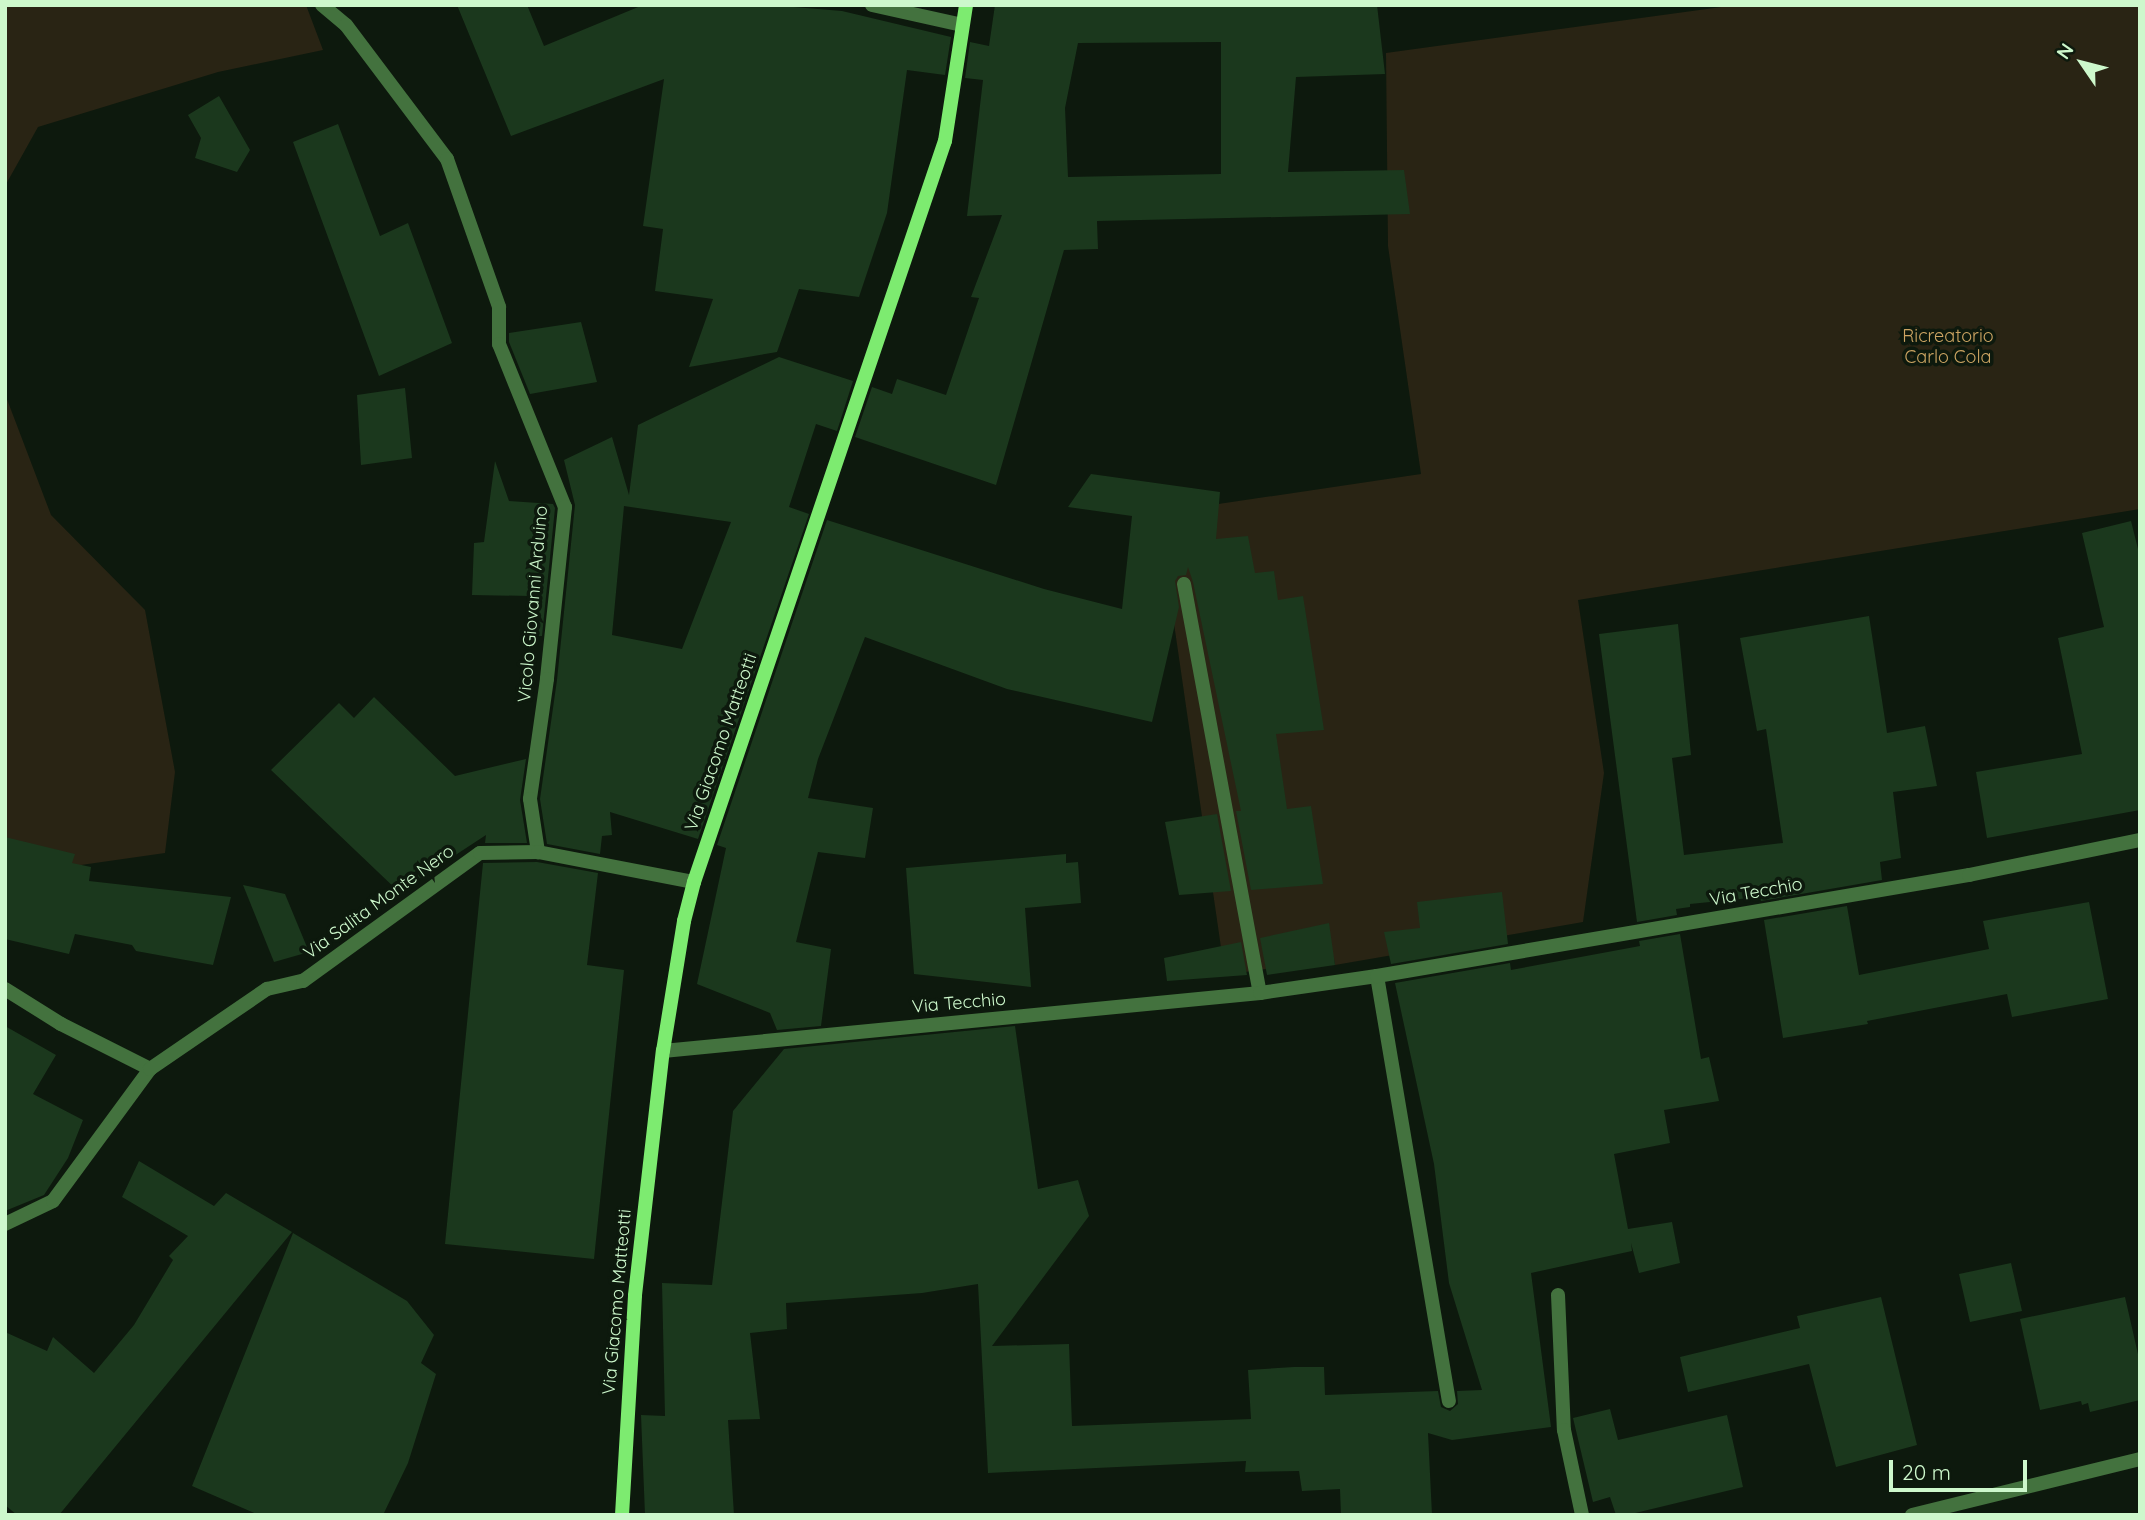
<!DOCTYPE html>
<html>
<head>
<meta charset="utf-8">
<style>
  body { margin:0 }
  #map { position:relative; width:2145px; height:1520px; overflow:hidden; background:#0d190d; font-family:Quicksand,sans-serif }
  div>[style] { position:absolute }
  .green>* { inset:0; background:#292414 }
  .building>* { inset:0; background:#1b381d }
  .street>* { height:14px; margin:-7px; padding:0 7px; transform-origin:7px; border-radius:7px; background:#43723e }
  .secondary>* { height:14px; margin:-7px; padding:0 7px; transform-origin:7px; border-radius:7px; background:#7deb70 }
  span { translate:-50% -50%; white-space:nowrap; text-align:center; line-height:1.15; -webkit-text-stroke:7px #0d190d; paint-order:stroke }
  .park-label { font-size:18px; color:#cda563 }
  .street-label { font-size:18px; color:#cdf8cc }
  .frame { position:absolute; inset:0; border:7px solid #cdf8cc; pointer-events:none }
  .north { position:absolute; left:2047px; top:28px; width:70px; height:70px; -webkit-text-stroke:5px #0d190d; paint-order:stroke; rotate:305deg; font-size:19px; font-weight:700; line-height:28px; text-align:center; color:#cdf8cc }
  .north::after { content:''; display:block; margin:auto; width:24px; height:32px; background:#cdf8cc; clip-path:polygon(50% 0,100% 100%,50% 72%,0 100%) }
  .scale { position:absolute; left:1889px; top:1460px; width:138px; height:32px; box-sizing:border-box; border:4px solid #cdf8cc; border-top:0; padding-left:9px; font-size:21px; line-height:24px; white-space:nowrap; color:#cdf8cc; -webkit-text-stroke:5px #0d190d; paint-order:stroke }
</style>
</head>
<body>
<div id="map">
  <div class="green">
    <div style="clip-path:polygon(5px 5px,306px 5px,323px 50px,218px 72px,38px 127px,5px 186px)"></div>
    <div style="clip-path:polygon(1736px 5px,2140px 5px,2140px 509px,1578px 600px,1604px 773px,1583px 922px,1335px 965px,1334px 959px,1225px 975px,1158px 513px,1421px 474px,1388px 246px,1386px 53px)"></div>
    <div style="clip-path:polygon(5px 394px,51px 515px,145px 610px,175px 772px,165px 853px,67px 867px,5px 852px)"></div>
  </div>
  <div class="building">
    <div style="clip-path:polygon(457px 5px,527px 5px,544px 46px,643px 5px,770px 5px,842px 11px,951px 37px,945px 75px,907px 70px,887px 213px,859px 297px,799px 289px,777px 352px,689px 367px,713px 299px,655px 291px,663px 229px,643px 226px,664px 79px,511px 136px)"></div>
    <div style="clip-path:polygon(evenodd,995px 5px,1377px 5px,1385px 74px,1296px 77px,1288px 172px,1404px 170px,1410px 214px,1097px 221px,1098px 249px,1064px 250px,996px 485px,855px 437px,872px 387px,892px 394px,897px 379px,946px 395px,979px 298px,971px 297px,1002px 215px,967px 216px,983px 80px,965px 78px,970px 42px,989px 46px,995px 5px,1221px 42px,1221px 174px,1068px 177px,1065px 108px,1078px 43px,1221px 42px)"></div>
    <div style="clip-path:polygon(219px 96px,250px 150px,237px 172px,195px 158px,201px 138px,188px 115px)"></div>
    <div style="clip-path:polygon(338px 124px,380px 236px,408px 223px,452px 343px,379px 376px,293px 142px)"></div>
    <div style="clip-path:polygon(581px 322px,597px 382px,530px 394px,509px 342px,509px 333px)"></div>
    <div style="clip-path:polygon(evenodd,779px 357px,853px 381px,837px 431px,816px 424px,789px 507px,809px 514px,698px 839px,610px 812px,612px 835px,602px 836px,600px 854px,547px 844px,540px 799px,557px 680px,575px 505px,564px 460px,612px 437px,629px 495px,638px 425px,779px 357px,624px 506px,731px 522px,682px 649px,612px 635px,624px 506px)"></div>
    <div style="clip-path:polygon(405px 388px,412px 458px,361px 465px,357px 395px)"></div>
    <div style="clip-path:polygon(495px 461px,509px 501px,553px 504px,555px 508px,542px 636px,528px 636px,530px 596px,472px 595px,474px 543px,484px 542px)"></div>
    <div style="clip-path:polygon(1091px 474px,1220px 492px,1216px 539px,1248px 536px,1255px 573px,1274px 571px,1278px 600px,1303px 596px,1324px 730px,1276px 734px,1287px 809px,1311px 806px,1323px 884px,1251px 890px,1236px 811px,1241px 811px,1193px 582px,1188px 567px,1186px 575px,1178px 576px,1175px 581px,1179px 607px,1152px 722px,1007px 689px,865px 637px,818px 759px,808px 798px,873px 808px,865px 858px,818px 852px,796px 942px,831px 949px,821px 1026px,777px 1030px,770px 1013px,697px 984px,726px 848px,717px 845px,827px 520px,1044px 589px,1122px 609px,1132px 516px,1068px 507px)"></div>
    <div style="clip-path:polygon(2131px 521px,2140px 557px,2140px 810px,1987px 838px,1976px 772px,2082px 754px,2058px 638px,2104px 627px,2082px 533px)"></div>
    <div style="clip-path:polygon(1869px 616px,1887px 733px,1925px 726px,1937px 786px,1893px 792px,1901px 858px,1880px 862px,1882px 880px,1761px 901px,1760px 897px,1690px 904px,1690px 907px,1676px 909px,1677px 915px,1637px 922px,1599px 634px,1678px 624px,1691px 755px,1672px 758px,1684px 855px,1783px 843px,1766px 729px,1757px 731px,1740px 638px)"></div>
    <div style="clip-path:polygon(374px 697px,455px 776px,526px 759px,520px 800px,527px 843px,485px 843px,486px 835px,399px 892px,271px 770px,339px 703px,354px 718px)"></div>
    <div style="clip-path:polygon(1217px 814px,1231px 891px,1179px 895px,1165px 822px)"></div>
    <div style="clip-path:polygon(5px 837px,75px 854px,72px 863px,91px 867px,89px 881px,231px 897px,213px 965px,136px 951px,132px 945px,75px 934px,69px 954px,5px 939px)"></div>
    <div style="clip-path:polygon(1066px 854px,1066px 863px,1078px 862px,1081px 903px,1025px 908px,1031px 987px,914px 974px,906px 868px)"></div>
    <div style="clip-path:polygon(537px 862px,598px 873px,587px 965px,624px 970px,594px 1259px,445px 1244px,483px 863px)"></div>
    <div style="clip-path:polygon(243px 885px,285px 894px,309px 952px,274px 962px)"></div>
    <div style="clip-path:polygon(1502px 892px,1508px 944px,1391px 964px,1384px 932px,1420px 928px,1417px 902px)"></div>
    <div style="clip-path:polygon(2089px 902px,2108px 999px,2012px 1017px,2007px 994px,1867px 1021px,1868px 1024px,1783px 1038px,1764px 920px,1847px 906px,1859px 975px,1989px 949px,1983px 921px)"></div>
    <div style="clip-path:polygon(1329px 923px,1335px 965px,1267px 975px,1260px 938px)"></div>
    <div style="clip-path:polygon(1680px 934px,1701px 1059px,1709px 1057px,1719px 1101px,1664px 1110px,1670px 1143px,1614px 1154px,1628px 1229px,1672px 1222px,1680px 1263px,1639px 1273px,1631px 1243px,1632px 1251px,1531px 1273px,1551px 1427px,1452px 1440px,1428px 1433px,1432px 1515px,1341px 1515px,1340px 1489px,1302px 1491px,1299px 1471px,1245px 1472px,1246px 1461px,988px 1473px,978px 1284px,922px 1293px,786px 1303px,787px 1329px,750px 1333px,760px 1419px,728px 1420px,734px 1515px,645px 1515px,641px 1415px,665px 1416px,662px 1283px,712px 1285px,733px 1111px,784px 1049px,1015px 1026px,1038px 1189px,1078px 1180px,1089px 1216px,992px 1346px,1069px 1344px,1072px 1426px,1251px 1419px,1248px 1370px,1294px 1367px,1324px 1367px,1325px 1395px,1438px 1391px,1441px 1407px,1450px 1411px,1458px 1404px,1457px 1391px,1482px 1390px,1449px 1283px,1434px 1164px,1395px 983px,1510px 963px,1511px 970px,1640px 946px,1639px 941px)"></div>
    <div style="clip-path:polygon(1241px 942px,1247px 975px,1167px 981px,1164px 958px)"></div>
    <div style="clip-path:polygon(5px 1026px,56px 1055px,33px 1094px,83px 1120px,68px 1158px,44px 1195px,5px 1211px)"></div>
    <div style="clip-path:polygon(139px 1161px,214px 1206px,226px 1193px,292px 1232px,59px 1515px,17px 1515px,5px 1505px,5px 1332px,47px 1351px,53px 1337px,94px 1373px,134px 1325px,173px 1260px,169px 1256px,188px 1236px,122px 1197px)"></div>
    <div style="clip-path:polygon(293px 1233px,407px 1301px,434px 1335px,421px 1363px,436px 1374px,408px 1463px,383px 1515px,259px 1515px,192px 1486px)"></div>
    <div style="clip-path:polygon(2011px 1263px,2022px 1311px,1970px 1322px,1959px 1274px)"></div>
    <div style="clip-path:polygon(1881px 1297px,1917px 1445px,1836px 1467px,1809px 1364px,1688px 1392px,1680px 1357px,1800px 1328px,1797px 1316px)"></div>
    <div style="clip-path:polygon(2125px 1297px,2140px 1363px,2140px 1400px,2090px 1412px,2088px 1403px,2082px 1405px,2081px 1401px,2040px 1410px,2020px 1319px)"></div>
    <div style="clip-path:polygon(1610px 1409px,1618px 1440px,1727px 1415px,1743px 1487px,1627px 1515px,1616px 1515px,1610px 1497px,1593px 1502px,1573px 1418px)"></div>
  </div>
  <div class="street">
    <div style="left:322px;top:5px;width:31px;rotate:40deg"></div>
    <div style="left:346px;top:25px;width:168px;rotate:53deg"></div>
    <div style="left:447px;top:159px;width:157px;rotate:70.6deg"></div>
    <div style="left:499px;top:307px;width:37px;rotate:90deg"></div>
    <div style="left:499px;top:344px;width:176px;rotate:68deg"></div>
    <div style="left:565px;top:507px;width:173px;rotate:96deg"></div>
    <div style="left:547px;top:679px;width:121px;rotate:98.1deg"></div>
    <div style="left:530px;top:799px;width:54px;rotate:81.4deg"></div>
    <div style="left:872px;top:5px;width:92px;rotate:12.5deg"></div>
    <div style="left:1184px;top:584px;width:416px;rotate:79.5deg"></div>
    <div style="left:1377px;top:976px;width:431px;rotate:80.4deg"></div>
    <div style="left:5px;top:989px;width:66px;rotate:32deg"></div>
    <div style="left:61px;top:1024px;width:100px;rotate:26.8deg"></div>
    <div style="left:663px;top:1051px;width:600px;rotate:-5.55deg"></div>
    <div style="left:1260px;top:993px;width:118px;rotate:-8.3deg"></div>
    <div style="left:1377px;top:976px;width:601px;rotate:-9.68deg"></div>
    <div style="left:1969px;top:875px;width:175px;rotate:-11.6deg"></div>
    <div style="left:5px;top:1224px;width:53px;rotate:-25.6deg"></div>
    <div style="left:53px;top:1201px;width:164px;rotate:-53.7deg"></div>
    <div style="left:150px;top:1069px;width:142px;rotate:-34.4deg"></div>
    <div style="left:267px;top:989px;width:37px;rotate:-13deg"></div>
    <div style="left:303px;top:981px;width:218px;rotate:-35.9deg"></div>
    <div style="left:480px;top:853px;width:58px;rotate:-1deg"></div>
    <div style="left:538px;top:852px;width:159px;rotate:10.9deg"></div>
    <div style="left:1558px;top:1295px;width:135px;rotate:87.5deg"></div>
    <div style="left:1564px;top:1430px;width:87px;rotate:78deg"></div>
    <div style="left:1912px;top:1515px;width:235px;rotate:-13.8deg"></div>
  </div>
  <div class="secondary">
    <div style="left:622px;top:1515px;width:220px;rotate:-86.6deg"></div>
    <div style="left:635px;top:1295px;width:246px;rotate:-83.5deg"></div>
    <div style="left:663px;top:1051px;width:132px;rotate:-80.8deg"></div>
    <div style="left:684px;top:921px;width:40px;rotate:-75.6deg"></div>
    <div style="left:694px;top:882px;width:782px;rotate:-71.29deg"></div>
    <div style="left:945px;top:141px;width:138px;rotate:-81.2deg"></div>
  </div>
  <div class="park-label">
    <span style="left:1948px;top:347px">Ricreatorio<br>Carlo Cola</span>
  </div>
  <div class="street-label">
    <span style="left:533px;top:604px;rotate:-85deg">Vicolo Giovanni Arduino</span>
    <span style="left:721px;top:742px;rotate:-71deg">Via Giacomo Matteotti</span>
    <span style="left:1756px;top:892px;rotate:-10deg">Via Tecchio</span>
    <span style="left:379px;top:902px;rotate:-36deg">Via Salita Monte Nero</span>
    <span style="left:959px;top:1003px;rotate:-5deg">Via Tecchio</span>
    <span style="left:617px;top:1302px;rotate:-85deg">Via Giacomo Matteotti</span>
  </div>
  <div class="frame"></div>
  <div class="north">N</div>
  <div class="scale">20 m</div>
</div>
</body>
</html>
